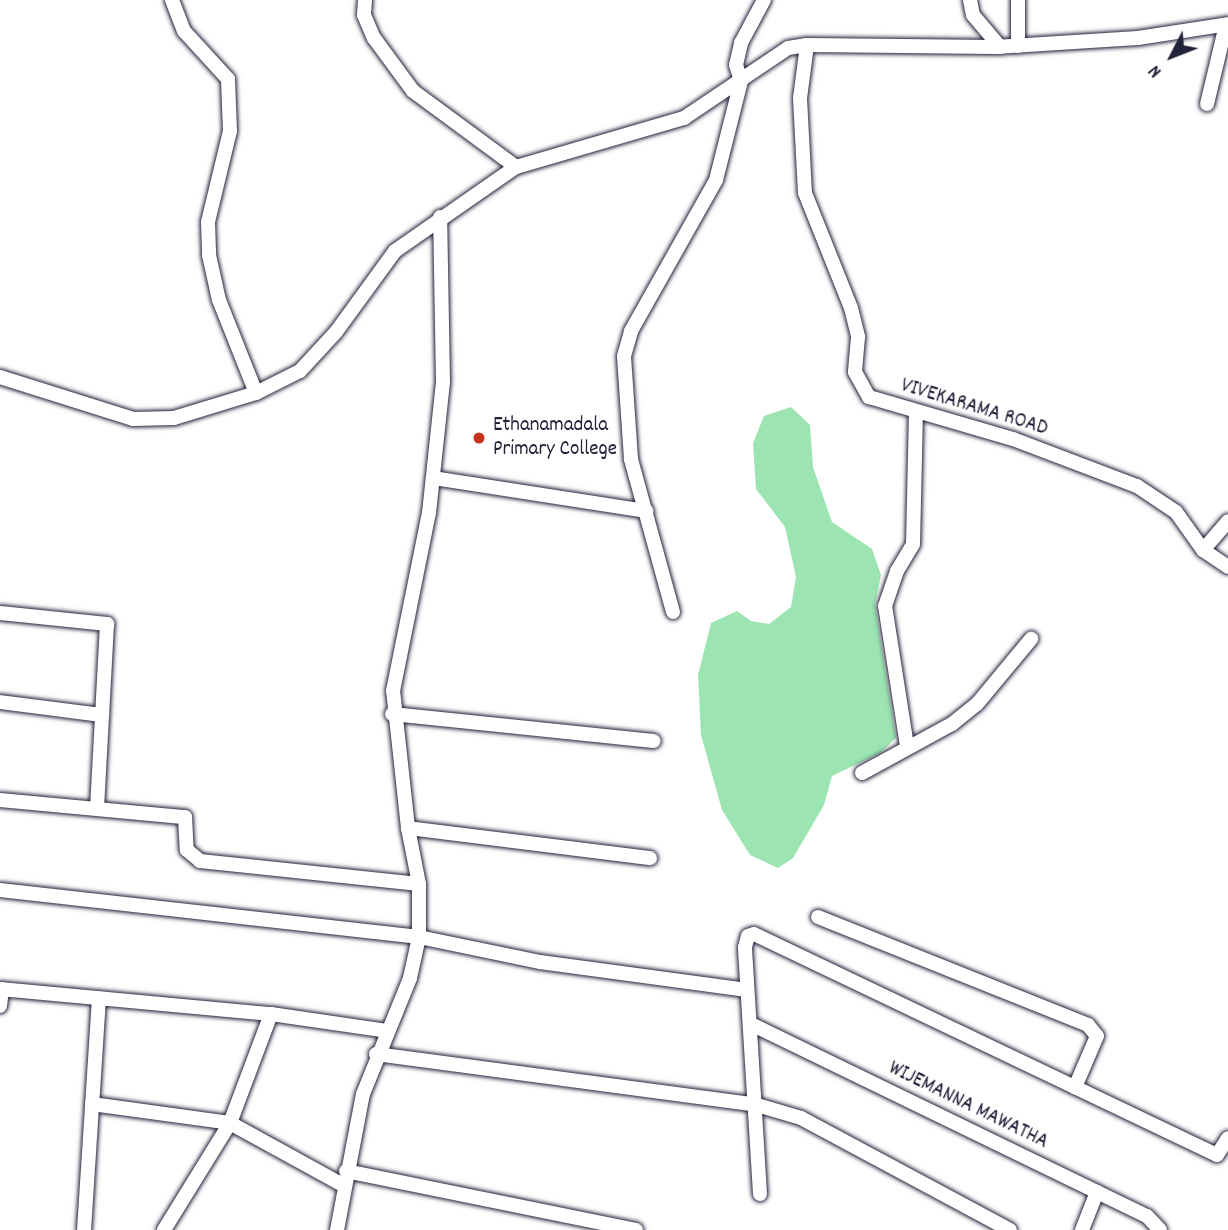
<!DOCTYPE html>
<html>
<head>
<meta charset="utf-8">
<style>
  body { margin:0 }
  #map { position:relative; width:1228px; height:1230px; overflow:hidden; background:#fff; font-family:Dekko,sans-serif }
  div>[style] { position:absolute }
  .green>* { inset:0; background:#9ce4b2 }
  .roads { filter:drop-shadow(0 0 2px #22223b) drop-shadow(0 0 2px #22223b) }
  .minor>* { height:14px; margin:-7px; padding:0 7px; transform-origin:7px; border-radius:7px; background:#fff }
  .dots>* { width:19px; height:19px; translate:-50% -50%; box-sizing:border-box; border:4px solid #fff; border-radius:50% }
  span { translate:-50% -50%; white-space:nowrap; text-align:center; line-height:1.15; -webkit-text-stroke:5px #fff; paint-order:stroke }
  .street-label { font-size:21px; color:#22223b }
  .poi-label { font-size:21px; color:#22223b }
  .left { translate:0 -50%; text-align:left }
  .north { position:absolute; left:1137px; top:21px; width:70px; height:70px; -webkit-text-stroke:5px #fff; paint-order:stroke; rotate:228deg; font-size:19px; font-weight:700; line-height:28px; text-align:center; color:#22223b }
  .north::after { content:''; display:block; margin:auto; width:24px; height:32px; background:#22223b; clip-path:polygon(50% 0,100% 100%,50% 72%,0 100%) }
</style>
</head>
<body>
<div id="map">
  <div class="green">
    <div style="clip-path:polygon(791px 407px,810px 425px,813px 467px,832px 522px,872px 549px,881px 575px,875px 605px,896px 738px,880px 753px,832px 776px,824px 805px,793px 858px,778px 868px,750px 855px,722px 810px,701px 735px,698px 675px,711px 623px,737px 611px,751px 621px,769px 624px,791px 607px,796px 577px,785px 527px,756px 489px,753px 443px,764px 416px)"></div>
  </div>
  <div class="roads">
    <div class="minor">
      <div style="left:172px;top:0;width:33px;rotate:69deg"></div>
      <div style="left:184px;top:31px;width:65px;rotate:47.5deg"></div>
      <div style="left:228px;top:79px;width:52px;rotate:87.8deg"></div>
      <div style="left:230px;top:131px;width:94px;rotate:103.6deg"></div>
      <div style="left:208px;top:222px;width:33px;rotate:88deg"></div>
      <div style="left:209px;top:255px;width:46px;rotate:77.5deg"></div>
      <div style="left:219px;top:300px;width:100px;rotate:68.3deg"></div>
      <div style="left:365px;top:0;width:15px;rotate:94deg"></div>
      <div style="left:364px;top:15px;width:25px;rotate:67deg"></div>
      <div style="left:374px;top:38px;width:66px;rotate:53.7deg"></div>
      <div style="left:413px;top:91px;width:128px;rotate:36.4deg"></div>
      <div style="left:970px;top:0;width:15px;rotate:79deg"></div>
      <div style="left:973px;top:15px;width:42px;rotate:49.8deg"></div>
      <div style="left:1018px;top:0;width:46px;rotate:90deg"></div>
      <div style="left:807px;top:45px;width:53px;rotate:97.5deg"></div>
      <div style="left:800px;top:98px;width:95px;rotate:87deg"></div>
      <div style="left:805px;top:193px;width:124px;rotate:68.2deg"></div>
      <div style="left:851px;top:308px;width:30px;rotate:76deg"></div>
      <div style="left:858px;top:337px;width:35px;rotate:95deg"></div>
      <div style="left:855px;top:372px;width:29px;rotate:61deg"></div>
      <div style="left:869px;top:397px;width:150px;rotate:16.3deg"></div>
      <div style="left:1013px;top:439px;width:133px;rotate:20.8deg"></div>
      <div style="left:1137px;top:486px;width:47px;rotate:33.7deg"></div>
      <div style="left:1176px;top:512px;width:47px;rotate:54.6deg"></div>
      <div style="left:1203px;top:550px;width:30px;rotate:34deg"></div>
      <div style="left:1207px;top:104px;width:81px;rotate:-76.5deg"></div>
      <div style="left:0;top:377px;width:139px;rotate:17.5deg"></div>
      <div style="left:133px;top:419px;width:41px;rotate:-1.4deg"></div>
      <div style="left:174px;top:418px;width:86px;rotate:-17deg"></div>
      <div style="left:256px;top:393px;width:49px;rotate:-26.6deg"></div>
      <div style="left:300px;top:371px;width:53px;rotate:-47.3deg"></div>
      <div style="left:336px;top:332px;width:100px;rotate:-53.9deg"></div>
      <div style="left:395px;top:251px;width:147px;rotate:-34.8deg"></div>
      <div style="left:516px;top:167px;width:175px;rotate:-16.3deg"></div>
      <div style="left:684px;top:118px;width:125px;rotate:-33.9deg"></div>
      <div style="left:788px;top:48px;width:19px;rotate:-9deg"></div>
      <div style="left:807px;top:45px;width:188px;rotate:0.6deg"></div>
      <div style="left:995px;top:47px;width:143px;rotate:-3.6deg"></div>
      <div style="left:1138px;top:38px;width:91px;rotate:-8.8deg"></div>
      <div style="left:433px;top:478px;width:216px;rotate:8.8deg"></div>
      <div style="left:1203px;top:550px;width:38px;rotate:-49deg"></div>
      <div style="left:673px;top:612px;width:159px;rotate:-105.4deg"></div>
      <div style="left:631px;top:459px;width:103px;rotate:-93.9deg"></div>
      <div style="left:624px;top:356px;width:26px;rotate:-74deg"></div>
      <div style="left:631px;top:331px;width:173px;rotate:-60.6deg"></div>
      <div style="left:716px;top:180px;width:102px;rotate:-75.8deg"></div>
      <div style="left:741px;top:81px;width:17px;rotate:-107deg"></div>
      <div style="left:736px;top:65px;width:23px;rotate:-77deg"></div>
      <div style="left:741px;top:43px;width:49px;rotate:-61.9deg"></div>
      <div style="left:0;top:613px;width:108px;rotate:5.9deg"></div>
      <div style="left:107px;top:624px;width:185px;rotate:93.1deg"></div>
      <div style="left:0;top:702px;width:103px;rotate:7.3deg"></div>
      <div style="left:392px;top:714px;width:263px;rotate:5.9deg"></div>
      <div style="left:907px;top:746px;width:142px;rotate:-98.9deg"></div>
      <div style="left:885px;top:606px;width:37px;rotate:-71deg"></div>
      <div style="left:897px;top:571px;width:31px;rotate:-59deg"></div>
      <div style="left:913px;top:544px;width:129px;rotate:-88.7deg"></div>
      <div style="left:862px;top:773px;width:102px;rotate:-28.6deg"></div>
      <div style="left:952px;top:724px;width:32px;rotate:-39deg"></div>
      <div style="left:977px;top:704px;width:85px;rotate:-50.3deg"></div>
      <div style="left:0;top:800px;width:186px;rotate:5.3deg"></div>
      <div style="left:185px;top:817px;width:33px;rotate:87deg"></div>
      <div style="left:187px;top:850px;width:17px;rotate:40deg"></div>
      <div style="left:200px;top:861px;width:220px;rotate:6deg"></div>
      <div style="left:408px;top:828px;width:244px;rotate:7.1deg"></div>
      <div style="left:0;top:890px;width:422px;rotate:6.4deg"></div>
      <div style="left:419px;top:937px;width:124px;rotate:11.7deg"></div>
      <div style="left:540px;top:962px;width:209px;rotate:7.7deg"></div>
      <div style="left:818px;top:917px;width:291px;rotate:21.8deg"></div>
      <div style="left:1088px;top:1025px;width:14px;rotate:51deg"></div>
      <div style="left:1097px;top:1036px;width:56px;rotate:113.3deg"></div>
      <div style="left:0;top:989px;width:272px;rotate:5.3deg"></div>
      <div style="left:271px;top:1014px;width:117px;rotate:8.3deg"></div>
      <div style="left:0;top:1006px;width:17px;rotate:-83deg"></div>
      <div style="left:271px;top:1014px;width:116px;rotate:110.6deg"></div>
      <div style="left:230px;top:1123px;width:129px;rotate:28.8deg"></div>
      <div style="left:753px;top:1025px;width:438px;rotate:25.9deg"></div>
      <div style="left:1147px;top:1216px;width:19px;rotate:47deg"></div>
      <div style="left:376px;top:1054px;width:384px;rotate:7.6deg"></div>
      <div style="left:757px;top:1105px;width:46px;rotate:16.5deg"></div>
      <div style="left:801px;top:1118px;width:237px;rotate:28.2deg"></div>
      <div style="left:92px;top:1104px;width:139px;rotate:7.8deg"></div>
      <div style="left:230px;top:1123px;width:126px;rotate:121.7deg"></div>
      <div style="left:346px;top:1171px;width:296px;rotate:11.5deg"></div>
      <div style="left:760px;top:1194px;width:247px;rotate:-93.5deg"></div>
      <div style="left:745px;top:947px;width:11px;rotate:-75deg"></div>
      <div style="left:748px;top:936px;width:6px;rotate:-18deg"></div>
      <div style="left:754px;top:934px;width:513px;rotate:25.52deg"></div>
      <div style="left:1217px;top:1155px;width:20px;rotate:-57deg"></div>
      <div style="left:84px;top:1230px;width:232px;rotate:-86.3deg"></div>
      <div style="left:337px;top:1230px;width:138px;rotate:-79.2deg"></div>
      <div style="left:363px;top:1094px;width:125px;rotate:-67.9deg"></div>
      <div style="left:410px;top:978px;width:42px;rotate:-77.6deg"></div>
      <div style="left:419px;top:937px;width:53px;rotate:-90deg"></div>
      <div style="left:419px;top:884px;width:57px;rotate:-101.1deg"></div>
      <div style="left:408px;top:828px;width:138px;rotate:-96.2deg"></div>
      <div style="left:393px;top:691px;width:182px;rotate:-78.6deg"></div>
      <div style="left:429px;top:513px;width:132px;rotate:-83.9deg"></div>
      <div style="left:443px;top:382px;width:165px;rotate:-91deg"></div>
      <div style="left:1082px;top:1230px;width:41px;rotate:-68.5deg"></div>
    </div>
  </div>
  <div class="dots">
    <div style="left:479px;top:438px;background:#c8321e"></div>
  </div>
  <div class="street-label">
    <span style="left:974px;top:408px;rotate:17deg">VIVEKARAMA ROAD</span>
    <span style="left:968px;top:1106px;rotate:26deg">WIJEMANNA MAWATHA</span>
  </div>
  <div class="poi-label">
    <span class="left" style="left:493px;top:438px">Ethanamadala<br>Primary College</span>
  </div>
  <div class="north">N</div>
</div>
</body>
</html>
